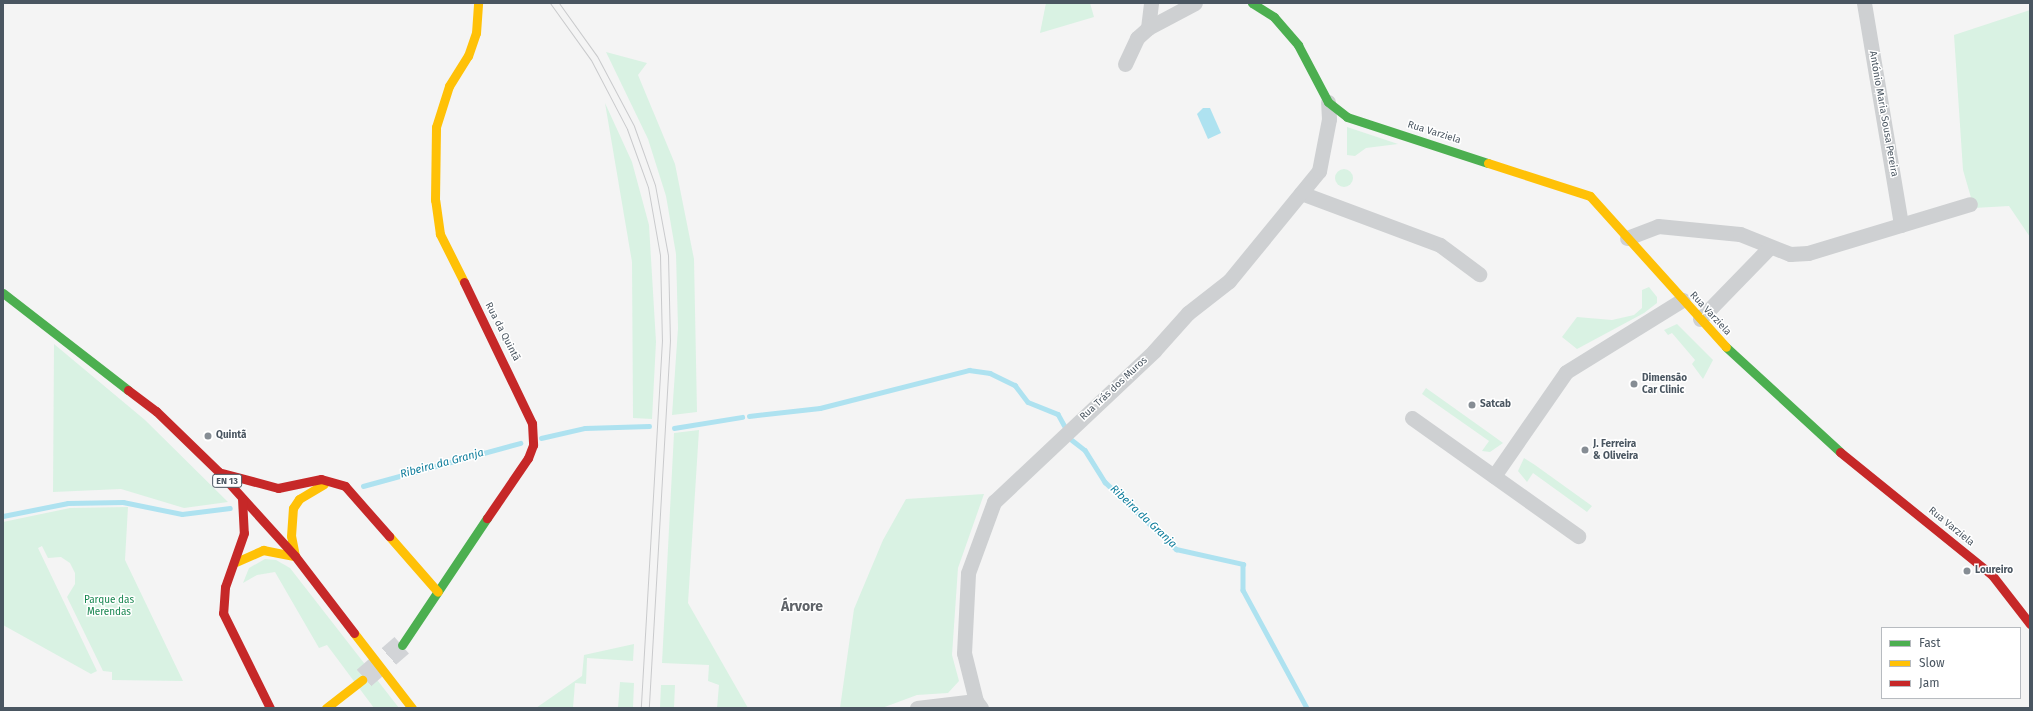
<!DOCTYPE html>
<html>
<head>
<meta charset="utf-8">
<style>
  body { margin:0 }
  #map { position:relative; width:2033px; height:711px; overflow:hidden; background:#f4f4f4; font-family:"Fira Sans",sans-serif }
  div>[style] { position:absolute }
  .green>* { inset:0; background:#d9f2e3 }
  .round { border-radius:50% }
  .water>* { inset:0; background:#aee2f0 }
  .stream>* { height:4.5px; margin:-2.25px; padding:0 2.25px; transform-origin:2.25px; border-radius:2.25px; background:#aee2f0 }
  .secondary-tunnel>* { height:22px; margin-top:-11px; transform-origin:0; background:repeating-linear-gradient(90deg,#d2d4d7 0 22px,transparent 0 33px) }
  .street>* { height:15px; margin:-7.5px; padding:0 7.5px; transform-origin:7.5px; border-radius:7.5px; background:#ced0d2 }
  .fast>* { height:9px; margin:-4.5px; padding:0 4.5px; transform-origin:4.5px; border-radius:4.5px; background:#4caf50 }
  .slow>* { height:9px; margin:-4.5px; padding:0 4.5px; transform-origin:4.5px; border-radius:4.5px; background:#ffc107 }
  .jam>* { height:9px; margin:-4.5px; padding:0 4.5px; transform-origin:4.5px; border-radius:4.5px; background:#c62828 }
  .tram>* { height:1px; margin:-0.5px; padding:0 0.5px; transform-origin:0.5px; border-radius:0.5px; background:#c9cacc }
  .dots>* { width:11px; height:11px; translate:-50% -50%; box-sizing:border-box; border:2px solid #fff; border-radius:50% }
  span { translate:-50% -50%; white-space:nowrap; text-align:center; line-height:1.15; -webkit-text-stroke:3px #fff; paint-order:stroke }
  .shield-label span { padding:1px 3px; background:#fff; border:1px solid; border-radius:3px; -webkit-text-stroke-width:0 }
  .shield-label { font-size:9px; color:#4a5661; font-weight:700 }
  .street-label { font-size:10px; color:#4a5661 }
  .poi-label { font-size:10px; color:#4a5661; font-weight:700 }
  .left { translate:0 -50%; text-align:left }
  .park-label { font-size:10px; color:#17864f }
  .water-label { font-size:11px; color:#0c7c9b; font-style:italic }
  .district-label { font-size:14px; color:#5f6368; font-weight:700 }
  .frame { position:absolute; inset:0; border:4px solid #4a5661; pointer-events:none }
  .legend { position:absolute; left:1881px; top:627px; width:140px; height:72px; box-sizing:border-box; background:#fff; border:1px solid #b7bbc0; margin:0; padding:5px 7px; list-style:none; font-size:12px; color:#4a5661 }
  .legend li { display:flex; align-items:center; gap:8px; height:20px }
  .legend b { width:20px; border:1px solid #b7bbc0 }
</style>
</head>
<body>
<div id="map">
  <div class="green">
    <div style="clip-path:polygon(1046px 3px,1090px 3px,1094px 17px,1040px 33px)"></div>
    <div style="clip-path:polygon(2030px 10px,2030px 237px,2009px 206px,1974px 208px,1963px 170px,1954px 35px)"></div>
    <div style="clip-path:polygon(606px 52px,647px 63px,638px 75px,675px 164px,694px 259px,697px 412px,672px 415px,678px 328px,676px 254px,666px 196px,648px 139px)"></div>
    <div style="clip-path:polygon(605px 103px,632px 162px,649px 225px,656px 342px,652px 419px,633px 418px,632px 262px)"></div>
    <div style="clip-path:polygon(1347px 127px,1398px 144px,1366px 148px,1355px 156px,1347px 155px)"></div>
    <div class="round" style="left:1335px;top:169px;width:18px;height:18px"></div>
    <div style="clip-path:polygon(1649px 287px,1657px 297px,1657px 303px,1644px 313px,1577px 349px,1562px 337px,1577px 317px,1612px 320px,1634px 315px,1642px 308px,1642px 290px)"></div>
    <div style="clip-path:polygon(1677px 324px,1713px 360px,1703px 379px,1692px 364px,1695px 360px,1672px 333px,1668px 335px,1664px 330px)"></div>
    <div style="clip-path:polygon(54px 344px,145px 420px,228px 502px,184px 508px,121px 489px,53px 492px)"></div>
    <div style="clip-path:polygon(1426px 388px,1492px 435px,1503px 443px,1490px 452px,1482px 451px,1489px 441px,1422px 394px)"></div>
    <div style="clip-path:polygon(699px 430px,688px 603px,748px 708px,717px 708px,719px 685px,708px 681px,709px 665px,662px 663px,674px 433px)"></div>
    <div style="clip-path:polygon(1524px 458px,1535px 465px,1592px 506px,1587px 512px,1533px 473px,1527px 482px,1518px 471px)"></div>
    <div style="clip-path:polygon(984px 494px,958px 568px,952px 655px,959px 681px,948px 693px,917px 695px,882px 708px,840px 708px,854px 609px,883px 540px,906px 499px)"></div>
    <div style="clip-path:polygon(128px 507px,125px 560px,183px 681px,112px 680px,112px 672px,103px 671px,67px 597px,75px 584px,75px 573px,70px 563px,61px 557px,48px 558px,42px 546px,38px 548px,97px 671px,91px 674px,3px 625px,3px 522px,70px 508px)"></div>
    <div style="clip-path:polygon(265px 559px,276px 560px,290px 568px,399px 708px,374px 708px,327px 645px,319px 648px,275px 572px,257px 575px,243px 583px,249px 568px)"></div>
    <div style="clip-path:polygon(634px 644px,633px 661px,587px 658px,586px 684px,575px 683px,573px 708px,536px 708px,582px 676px,584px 655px)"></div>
    <div style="clip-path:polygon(620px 682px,634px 683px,633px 708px,618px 708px)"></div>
    <div style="clip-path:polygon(661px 685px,675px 685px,674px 708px,660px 708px)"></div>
  </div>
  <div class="water">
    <div style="clip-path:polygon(1203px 108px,1210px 108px,1221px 133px,1208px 139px,1197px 114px)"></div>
  </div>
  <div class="stream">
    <div style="left:749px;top:416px;width:71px;rotate:-6.4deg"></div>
    <div style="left:820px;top:408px;width:154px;rotate:-14.3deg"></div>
    <div style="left:969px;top:370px;width:21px;rotate:8deg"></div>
    <div style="left:990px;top:373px;width:28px;rotate:26deg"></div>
    <div style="left:1015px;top:385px;width:21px;rotate:53deg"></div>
    <div style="left:1028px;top:402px;width:32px;rotate:22deg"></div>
    <div style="left:1058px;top:414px;width:13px;rotate:61deg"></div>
    <div style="left:674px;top:428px;width:69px;rotate:-9.2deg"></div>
    <div style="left:541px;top:438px;width:45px;rotate:-12.8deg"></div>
    <div style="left:585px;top:428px;width:64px;rotate:-1.8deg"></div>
    <div style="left:1072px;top:440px;width:16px;rotate:38deg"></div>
    <div style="left:1085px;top:450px;width:38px;rotate:58deg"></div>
    <div style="left:1105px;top:482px;width:98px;rotate:43.3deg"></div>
    <div style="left:1176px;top:549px;width:69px;rotate:12.6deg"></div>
    <div style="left:1243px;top:564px;width:26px;rotate:90deg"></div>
    <div style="left:1243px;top:590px;width:134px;rotate:61.5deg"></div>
    <div style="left:363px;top:486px;width:163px;rotate:-15.3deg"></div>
    <div style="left:3px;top:516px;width:66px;rotate:-11.3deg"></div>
    <div style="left:68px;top:503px;width:55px;rotate:-1deg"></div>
    <div style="left:123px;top:502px;width:60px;rotate:11.5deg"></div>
    <div style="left:182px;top:514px;width:48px;rotate:-7.1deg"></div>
  </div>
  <div class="secondary-tunnel">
    <div style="left:364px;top:678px;width:50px;rotate:-41deg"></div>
  </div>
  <div class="street">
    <div style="left:1864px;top:3px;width:225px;rotate:80.5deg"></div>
    <div style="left:1148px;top:28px;width:25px;rotate:-83deg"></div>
    <div style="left:1125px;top:64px;width:29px;rotate:-65deg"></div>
    <div style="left:1137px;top:38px;width:15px;rotate:-42deg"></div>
    <div style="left:1148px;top:28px;width:53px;rotate:-28deg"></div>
    <div style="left:1301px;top:193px;width:148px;rotate:20.5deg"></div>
    <div style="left:1440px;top:245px;width:49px;rotate:36.6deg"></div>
    <div style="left:1627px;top:238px;width:33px;rotate:-21deg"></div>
    <div style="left:1658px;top:226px;width:82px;rotate:5.6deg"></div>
    <div style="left:1740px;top:234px;width:54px;rotate:21.8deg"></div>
    <div style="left:1790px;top:254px;width:18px;rotate:-3deg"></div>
    <div style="left:1808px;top:253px;width:169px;rotate:-16.8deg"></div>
    <div style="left:1700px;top:319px;width:100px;rotate:-45.8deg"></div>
    <div style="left:1412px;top:418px;width:204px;rotate:35.4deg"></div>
    <div style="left:1494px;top:476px;width:126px;rotate:-55.3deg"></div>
    <div style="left:1566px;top:372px;width:137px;rotate:-31.8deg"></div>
    <div style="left:917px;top:708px;width:59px;rotate:-6.8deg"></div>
    <div style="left:981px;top:708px;width:9px;rotate:-126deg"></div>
    <div style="left:976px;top:701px;width:49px;rotate:-104deg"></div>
    <div style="left:964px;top:653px;width:80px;rotate:-87.1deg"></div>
    <div style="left:968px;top:573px;width:76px;rotate:-69.9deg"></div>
    <div style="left:994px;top:502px;width:220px;rotate:-43.3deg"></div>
    <div style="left:1154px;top:351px;width:51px;rotate:-48.2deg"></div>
    <div style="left:1188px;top:313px;width:52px;rotate:-38deg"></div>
    <div style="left:1229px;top:281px;width:142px;rotate:-50.7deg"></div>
    <div style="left:1319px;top:171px;width:53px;rotate:-79.1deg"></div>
    <div style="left:1329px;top:119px;width:17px;rotate:-93deg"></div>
  </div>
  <div class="fast">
    <div style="left:1252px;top:3px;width:26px;rotate:32deg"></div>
    <div style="left:1274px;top:17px;width:37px;rotate:49deg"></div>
    <div style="left:1298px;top:45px;width:64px;rotate:62.2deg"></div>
    <div style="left:1328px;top:102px;width:24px;rotate:38deg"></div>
    <div style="left:1347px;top:117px;width:148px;rotate:18.1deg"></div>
    <div style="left:3px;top:293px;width:158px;rotate:37.8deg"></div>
    <div style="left:1726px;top:347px;width:155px;rotate:42.6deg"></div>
    <div style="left:402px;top:645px;width:153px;rotate:-56.2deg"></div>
  </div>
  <div class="slow">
    <div style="left:1488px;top:163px;width:107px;rotate:17.9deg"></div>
    <div style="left:1590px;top:196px;width:203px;rotate:48deg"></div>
    <div style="left:464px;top:282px;width:54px;rotate:-116.6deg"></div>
    <div style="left:440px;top:234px;width:34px;rotate:-98deg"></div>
    <div style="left:435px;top:200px;width:73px;rotate:-89.2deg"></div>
    <div style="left:436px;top:127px;width:43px;rotate:-72.4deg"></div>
    <div style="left:449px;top:86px;width:36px;rotate:-58deg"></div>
    <div style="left:468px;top:56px;width:24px;rotate:-71deg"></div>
    <div style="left:476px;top:33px;width:30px;rotate:-86deg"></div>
    <div style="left:389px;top:536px;width:74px;rotate:48.8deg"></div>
    <div style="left:236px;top:562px;width:30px;rotate:-24deg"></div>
    <div style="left:263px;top:550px;width:33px;rotate:11deg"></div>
    <div style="left:295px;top:556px;width:20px;rotate:-101deg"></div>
    <div style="left:291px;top:536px;width:28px;rotate:-86deg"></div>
    <div style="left:293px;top:508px;width:11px;rotate:-56deg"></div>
    <div style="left:299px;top:499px;width:29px;rotate:-31deg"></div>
    <div style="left:354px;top:633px;width:95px;rotate:52.3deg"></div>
    <div style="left:326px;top:708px;width:46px;rotate:-37.9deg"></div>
  </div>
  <div class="jam">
    <div style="left:464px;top:282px;width:157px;rotate:64.3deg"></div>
    <div style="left:532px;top:423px;width:22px;rotate:87deg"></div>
    <div style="left:533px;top:445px;width:14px;rotate:111deg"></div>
    <div style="left:528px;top:458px;width:73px;rotate:124.3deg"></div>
    <div style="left:128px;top:390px;width:35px;rotate:37deg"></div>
    <div style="left:156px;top:411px;width:88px;rotate:44.1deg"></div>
    <div style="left:219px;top:472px;width:113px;rotate:47.9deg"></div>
    <div style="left:295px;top:556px;width:97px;rotate:52.5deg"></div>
    <div style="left:1840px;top:452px;width:196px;rotate:39deg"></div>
    <div style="left:1992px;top:575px;width:62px;rotate:52.2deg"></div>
    <div style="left:222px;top:473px;width:58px;rotate:15deg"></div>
    <div style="left:278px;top:488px;width:44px;rotate:-11.8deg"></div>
    <div style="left:321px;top:479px;width:25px;rotate:16deg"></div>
    <div style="left:345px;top:486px;width:67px;rotate:48.7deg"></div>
    <div style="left:242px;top:498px;width:35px;rotate:87deg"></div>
    <div style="left:244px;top:533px;width:57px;rotate:109.4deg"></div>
    <div style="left:225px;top:587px;width:26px;rotate:94deg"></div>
    <div style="left:223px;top:613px;width:106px;rotate:63.7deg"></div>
  </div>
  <div class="tram">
    <div style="left:550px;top:3px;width:70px;rotate:54.3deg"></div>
    <div style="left:591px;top:60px;width:78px;rotate:62.4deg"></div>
    <div style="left:627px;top:129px;width:62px;rotate:70.1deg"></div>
    <div style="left:648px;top:187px;width:69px;rotate:80deg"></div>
    <div style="left:660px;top:255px;width:85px;rotate:88.7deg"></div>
    <div style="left:662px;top:340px;width:369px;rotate:93.3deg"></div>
    <div style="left:559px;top:3px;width:65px;rotate:54.4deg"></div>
    <div style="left:597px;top:56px;width:79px;rotate:62.1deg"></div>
    <div style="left:634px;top:126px;width:63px;rotate:70.4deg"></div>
    <div style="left:655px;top:185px;width:71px;rotate:79.5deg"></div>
    <div style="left:668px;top:255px;width:85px;rotate:88.7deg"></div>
    <div style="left:670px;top:340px;width:369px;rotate:93.3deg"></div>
  </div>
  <div class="dots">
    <div style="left:1634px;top:384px;background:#868d94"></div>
    <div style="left:1472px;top:405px;background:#868d94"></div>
    <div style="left:208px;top:436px;background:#868d94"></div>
    <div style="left:1585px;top:450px;background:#868d94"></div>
    <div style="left:1967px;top:571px;background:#868d94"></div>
  </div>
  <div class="shield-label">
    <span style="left:227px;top:481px">EN 13</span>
  </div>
  <div class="street-label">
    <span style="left:1883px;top:114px;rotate:80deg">António Maria Sousa Pereira</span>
    <span style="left:1434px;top:133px;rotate:17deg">Rua Varziela</span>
    <span style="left:1710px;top:314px;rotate:47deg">Rua Varziela</span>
    <span style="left:502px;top:332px;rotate:63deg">Rua da Quintã</span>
    <span style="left:1114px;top:389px;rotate:-43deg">Rua Trás dos Muros</span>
    <span style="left:1951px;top:527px;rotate:39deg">Rua Varziela</span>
  </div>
  <div class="poi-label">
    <span class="left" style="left:1642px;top:384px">Dimensão<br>Car Clinic</span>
    <span class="left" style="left:1480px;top:405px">Satcab</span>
    <span class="left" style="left:216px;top:436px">Quintã</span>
    <span class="left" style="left:1593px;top:450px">J. Ferreira<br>&amp; Oliveira</span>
    <span class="left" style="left:1975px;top:571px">Loureiro</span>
  </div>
  <div class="park-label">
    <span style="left:109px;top:606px">Parque das<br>Merendas</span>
  </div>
  <div class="water-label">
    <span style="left:442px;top:464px;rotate:-15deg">Ribeira da Granja</span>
    <span style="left:1143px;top:517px;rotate:43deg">Ribeira da Granja</span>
  </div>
  <div class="district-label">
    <span style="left:802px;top:607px">Árvore</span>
  </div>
  <div class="frame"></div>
  <ul class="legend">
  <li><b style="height:5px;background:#4caf50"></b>Fast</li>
  <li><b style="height:5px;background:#ffc107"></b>Slow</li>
  <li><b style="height:5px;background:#c62828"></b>Jam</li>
  </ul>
</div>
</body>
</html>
